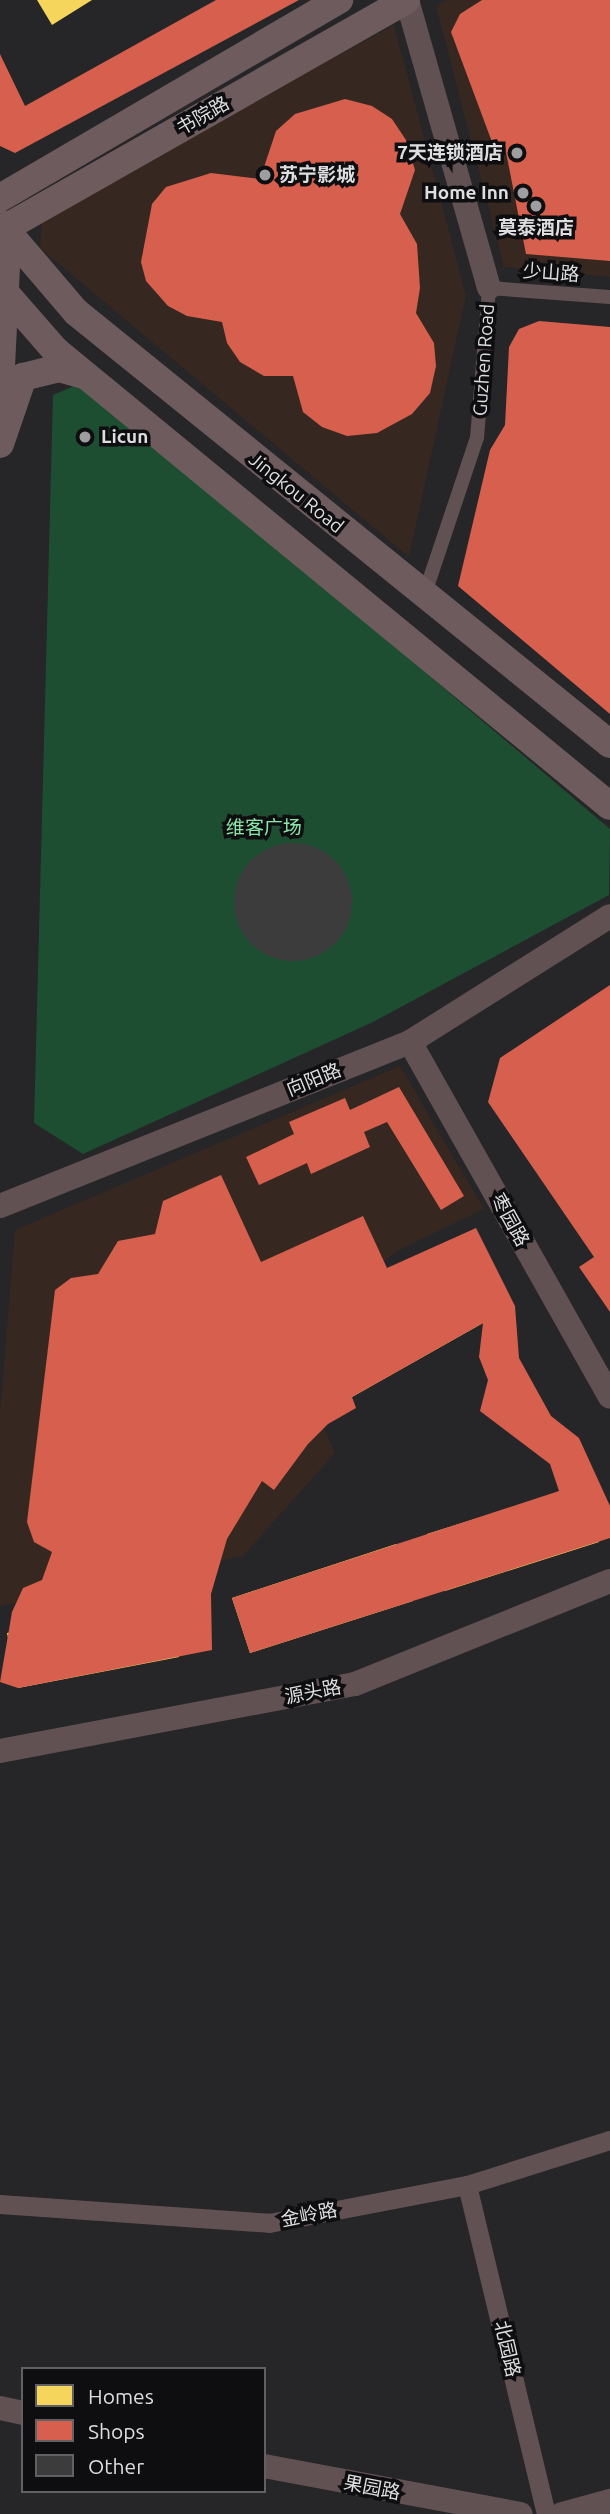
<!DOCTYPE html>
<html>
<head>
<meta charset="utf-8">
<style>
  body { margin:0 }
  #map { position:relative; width:610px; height:2514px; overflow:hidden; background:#262528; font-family:Ubuntu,"Noto Sans SC",sans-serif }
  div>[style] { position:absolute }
  .commercial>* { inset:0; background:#362820 }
  .green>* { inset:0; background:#1d4e31 }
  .homes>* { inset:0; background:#f6d55c }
  .shops>* { inset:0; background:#d6604d }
  .building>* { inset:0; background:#3c3c3d }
  .round { border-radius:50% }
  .pedestrian>* { height:14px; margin:-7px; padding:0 7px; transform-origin:7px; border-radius:7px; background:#625152 }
  .minor>* { height:19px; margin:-9.5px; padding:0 9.5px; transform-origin:9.5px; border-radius:9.5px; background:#625152 }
  .tertiary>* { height:24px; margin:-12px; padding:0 12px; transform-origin:12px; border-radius:12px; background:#625152 }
  .secondary>* { height:28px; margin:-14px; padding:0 14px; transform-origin:14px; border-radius:14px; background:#6e5b5d }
  .dots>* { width:19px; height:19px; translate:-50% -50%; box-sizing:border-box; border:4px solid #0e0e10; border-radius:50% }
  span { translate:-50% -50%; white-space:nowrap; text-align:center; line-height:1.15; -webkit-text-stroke:7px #0e0e10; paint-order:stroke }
  .street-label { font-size:19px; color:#dedde0 }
  .poi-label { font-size:19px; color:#dedde0; font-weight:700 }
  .right { translate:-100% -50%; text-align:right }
  .left { translate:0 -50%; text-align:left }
  .park-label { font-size:19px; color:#89e8a8 }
  .legend { position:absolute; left:21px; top:2367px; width:245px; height:126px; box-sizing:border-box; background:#0e0e10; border:2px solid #616163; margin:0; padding:9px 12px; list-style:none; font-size:21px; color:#dedde0 }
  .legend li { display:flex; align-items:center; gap:14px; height:35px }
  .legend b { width:35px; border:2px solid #616163 }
</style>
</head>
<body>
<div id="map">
  <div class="commercial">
    <div style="clip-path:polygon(447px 0,610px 0,610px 277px,504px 267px,436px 6px)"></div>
    <div style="clip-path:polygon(394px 25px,466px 295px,409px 557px,40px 248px,42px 216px)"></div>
    <div style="clip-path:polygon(400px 1066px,484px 1209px,403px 1248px,280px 1330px,335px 1453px,243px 1556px,0 1606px,0 1413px,15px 1230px)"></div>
  </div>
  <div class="green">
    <div style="clip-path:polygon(83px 382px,610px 829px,609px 895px,373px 1022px,83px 1154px,34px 1123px,53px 395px)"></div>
  </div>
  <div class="homes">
    <div style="clip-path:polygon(37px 0,92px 0,52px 25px)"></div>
    <div style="clip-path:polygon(610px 1223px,610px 1258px,604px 1262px,588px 1240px)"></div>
    <div style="clip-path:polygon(455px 1275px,483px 1323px,352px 1397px,324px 1349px)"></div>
    <div style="clip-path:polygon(580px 1486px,599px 1542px,445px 1591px,427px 1534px)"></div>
    <div style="clip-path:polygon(396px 1544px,413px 1601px,250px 1653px,232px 1598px)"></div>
    <div style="clip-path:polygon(168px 1602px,179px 1657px,18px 1688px,7px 1633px)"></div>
  </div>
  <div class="shops">
    <div style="clip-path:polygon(216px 0,299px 0,15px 153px,0 146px,0 54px,25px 106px)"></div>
    <div style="clip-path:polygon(482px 0,610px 0,610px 261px,526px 254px,504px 142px,492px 142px,451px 32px,460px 14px)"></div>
    <div style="clip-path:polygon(345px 99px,372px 106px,392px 119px,406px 140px,415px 170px,400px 214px,417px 244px,420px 288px,416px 313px,434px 343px,436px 366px,430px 393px,412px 414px,377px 433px,347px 436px,322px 427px,303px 412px,293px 376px,264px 376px,240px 362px,227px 343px,222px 322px,187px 316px,168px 306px,146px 281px,141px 262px,152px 204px,166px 187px,211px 173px,260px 179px,276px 131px,295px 114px)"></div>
    <div style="clip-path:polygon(539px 321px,610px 327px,610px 714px,458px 586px,490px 450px,505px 425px,509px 347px,519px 329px)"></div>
    <div style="clip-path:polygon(610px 985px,610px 1312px,579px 1267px,594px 1257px,488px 1102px,500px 1058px)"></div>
    <div style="clip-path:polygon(399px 1087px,464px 1196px,441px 1210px,387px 1122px,364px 1132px,370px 1147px,311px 1174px,307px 1163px,259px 1185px,246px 1157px,294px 1134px,289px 1122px,345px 1098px,350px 1110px)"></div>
    <div style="clip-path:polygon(221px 1175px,261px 1262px,363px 1216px,387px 1268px,476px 1228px,515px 1306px,519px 1358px,551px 1416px,579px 1438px,610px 1506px,610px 1538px,250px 1653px,232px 1598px,559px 1491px,550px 1464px,480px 1411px,488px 1380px,479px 1357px,483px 1323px,352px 1397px,356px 1408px,328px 1424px,308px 1444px,274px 1490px,262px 1481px,227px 1539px,211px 1594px,212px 1650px,18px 1688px,0 1682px,12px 1612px,23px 1588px,42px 1580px,52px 1552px,34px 1542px,27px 1522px,55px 1290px,71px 1278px,98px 1274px,118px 1241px,155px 1234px,163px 1201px)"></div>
  </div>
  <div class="building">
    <div class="round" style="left:234px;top:843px;width:118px;height:118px"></div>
  </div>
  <div class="pedestrian">
    <div style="left:424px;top:596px;width:167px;rotate:-71.5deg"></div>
    <div style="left:477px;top:438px;width:150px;rotate:-85.4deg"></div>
    <div style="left:489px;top:288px;width:121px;rotate:4.3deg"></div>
  </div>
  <div class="minor">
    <div style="left:467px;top:2185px;width:338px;rotate:76.5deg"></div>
    <div style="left:0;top:2204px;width:270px;rotate:4deg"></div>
    <div style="left:269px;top:2223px;width:202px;rotate:-10.9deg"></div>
    <div style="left:467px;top:2185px;width:150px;rotate:-17.5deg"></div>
  </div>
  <div class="tertiary">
    <div style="left:407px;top:0;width:299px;rotate:74.1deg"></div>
    <div style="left:410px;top:1042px;width:407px;rotate:60.6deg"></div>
    <div style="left:0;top:1206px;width:442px;rotate:-21.8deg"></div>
    <div style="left:410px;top:1042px;width:236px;rotate:-32.2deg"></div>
    <div style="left:0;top:1751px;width:361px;rotate:-10.7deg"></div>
    <div style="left:355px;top:1684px;width:275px;rotate:-22deg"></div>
    <div style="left:0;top:2408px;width:24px;rotate:12deg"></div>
    <div style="left:264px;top:2466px;width:261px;rotate:10.6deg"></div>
    <div style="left:562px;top:2514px;width:50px;rotate:-15.2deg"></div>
  </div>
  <div class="secondary">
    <div style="left:0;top:198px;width:393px;rotate:-30.3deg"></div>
    <div style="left:0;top:223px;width:117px;rotate:49.5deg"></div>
    <div style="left:76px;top:312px;width:687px;rotate:38.97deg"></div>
    <div style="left:0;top:231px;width:467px;rotate:-29.6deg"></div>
    <div style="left:0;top:287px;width:84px;rotate:48.9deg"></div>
    <div style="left:55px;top:350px;width:718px;rotate:39.41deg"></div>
    <div style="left:0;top:386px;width:158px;rotate:-87.1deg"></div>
    <div style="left:0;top:444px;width:71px;rotate:-71.1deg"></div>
    <div style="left:23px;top:377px;width:37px;rotate:-14deg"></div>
    <div style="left:59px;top:368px;width:25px;rotate:16deg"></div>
  </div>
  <div class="dots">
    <div style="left:517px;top:153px;background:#9e9da0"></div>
    <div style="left:265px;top:175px;background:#9e9da0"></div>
    <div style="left:523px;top:193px;background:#9e9da0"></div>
    <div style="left:536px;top:206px;background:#9e9da0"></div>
    <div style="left:85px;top:437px;background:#9e9da0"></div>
  </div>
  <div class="street-label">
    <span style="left:203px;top:116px;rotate:-30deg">书院路</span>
    <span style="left:551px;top:273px;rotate:4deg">少山路</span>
    <span style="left:484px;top:360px;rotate:-86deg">Guzhen Road</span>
    <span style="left:296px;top:493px;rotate:39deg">Jingkou Road</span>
    <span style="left:314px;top:1080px;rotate:-22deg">向阳路</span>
    <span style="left:510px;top:1220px;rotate:61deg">枣园路</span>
    <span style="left:313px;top:1692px;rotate:-11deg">源头路</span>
    <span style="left:309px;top:2215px;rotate:-11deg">金岭路</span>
    <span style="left:507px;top:2349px;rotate:77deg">北园路</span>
    <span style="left:372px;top:2488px;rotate:11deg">果园路</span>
  </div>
  <div class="poi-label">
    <span class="right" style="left:503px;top:153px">7天连锁酒店</span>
    <span class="left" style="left:279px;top:175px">苏宁影城</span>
    <span class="right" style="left:509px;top:193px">Home Inn</span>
    <span style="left:536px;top:228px">莫泰酒店</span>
    <span class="left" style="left:101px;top:437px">Licun</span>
  </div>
  <div class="park-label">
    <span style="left:264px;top:828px">维客广场</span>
  </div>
  <ul class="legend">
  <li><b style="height:19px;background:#f6d55c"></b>Homes</li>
  <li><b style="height:19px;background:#d6604d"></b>Shops</li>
  <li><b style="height:19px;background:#3c3c3d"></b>Other</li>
  </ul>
</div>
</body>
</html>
